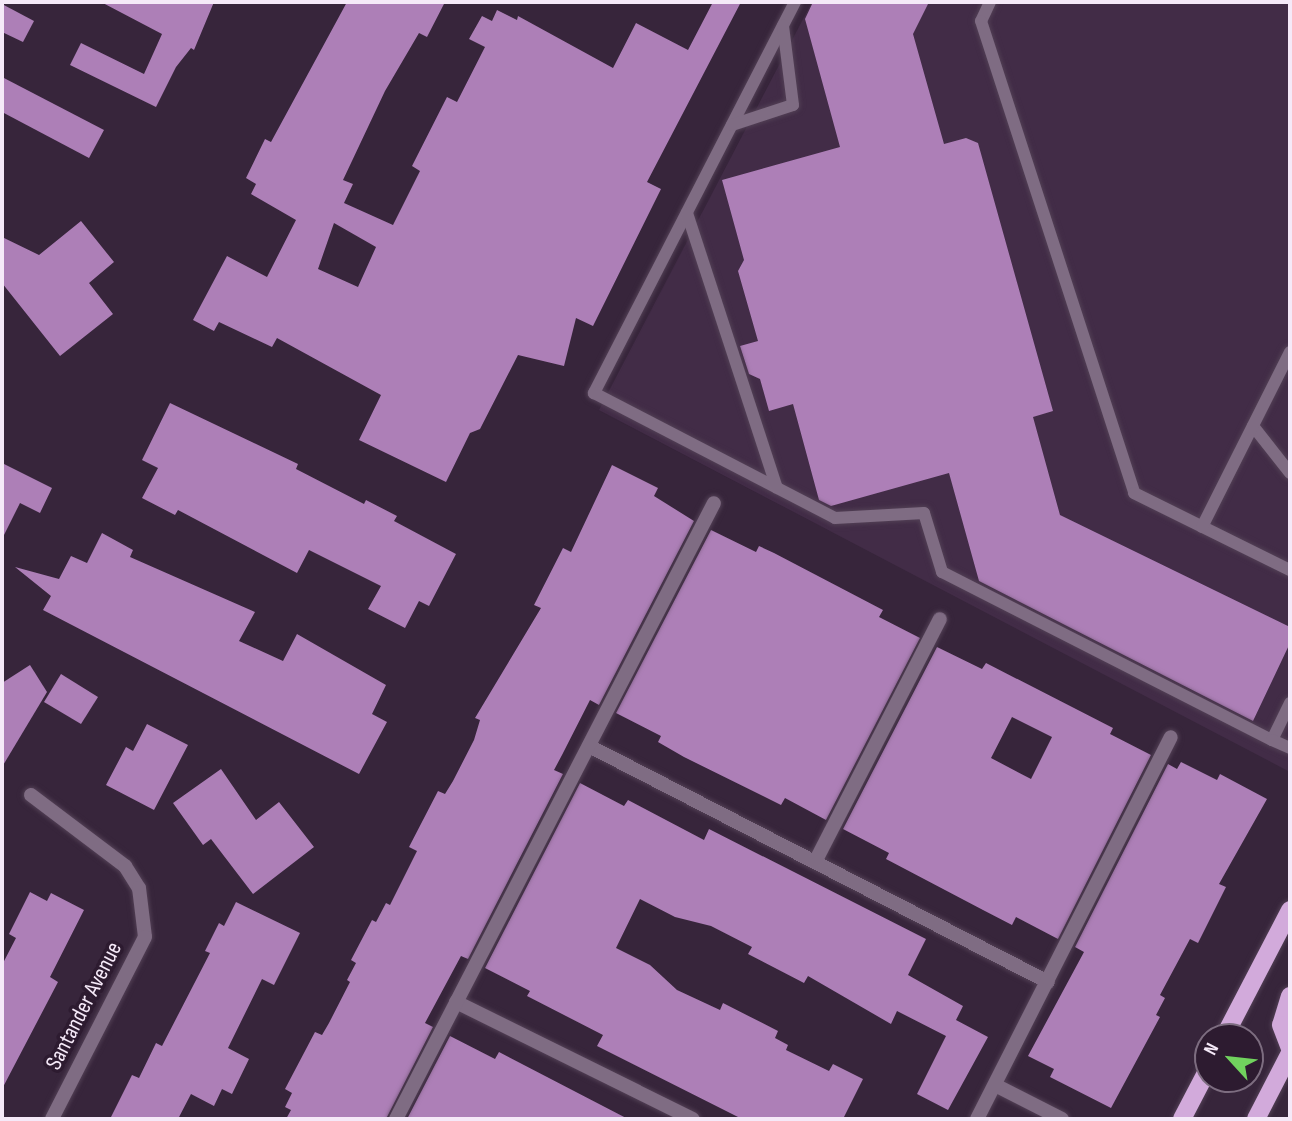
<!DOCTYPE html>
<html>
<head>
<meta charset="utf-8">
<style>
  body { margin:0 }
  #map { position:relative; width:1292px; height:1121px; overflow:hidden; background:#37253b; font-family:"Sofia Sans Condensed",sans-serif }
  div>[style] { position:absolute }
  .built>* { inset:0; background:#422c47 }
  .building>* { inset:0; background:#ad7fb7 }
  .roads { filter:drop-shadow(0 0 2px #524055) drop-shadow(0 0 2px #524055) }
  .service>* { height:12px; margin:-6px; padding:0 6px; transform-origin:6px; border-radius:6px; background:#7f6c83 }
  .minor>* { height:14px; margin:-7px; padding:0 7px; transform-origin:7px; border-radius:7px; background:#7f6c83 }
  .primary>* { height:18px; margin:-9px; padding:0 9px; transform-origin:9px; border-radius:9px; background:#d2aadb }
  span { translate:-50% -50%; white-space:nowrap; text-align:center; line-height:1.15; -webkit-text-stroke:7px #2d1b30; paint-order:stroke }
  .street-label { font-size:23px; color:#f5e9f8 }
  .frame { position:absolute; inset:0; border:4px solid #f5e9f8; pointer-events:none }
  .north { position:absolute; left:1194px; top:1023px; width:70px; height:70px; box-sizing:border-box; background:#2d1b30; border:2px solid #7d6d80; border-radius:50%; rotate:297deg; font-size:19px; font-weight:700; line-height:28px; text-align:center; color:#f5e9f8 }
  .north::after { content:''; display:block; margin:auto; width:24px; height:32px; background:#71d25e; clip-path:polygon(50% 0,100% 100%,50% 72%,0 100%) }
</style>
</head>
<body>
<div id="map">
  <div class="built">
    <div style="clip-path:polygon(812px 2px,1290px 2px,1290px 772px,599px 410px)"></div>
  </div>
  <div class="building">
    <div style="clip-path:polygon(101px 2px,214px 2px,194px 50px,191px 48px,176px 67px,156px 107px,70px 65px,81px 43px,144px 74px,162px 34px)"></div>
    <div style="clip-path:polygon(evenodd,347px 2px,445px 2px,427px 37px,419px 33px,385px 91px,343px 180px,353px 184px,344px 203px,393px 225px,420px 171px,412px 166px,447px 97px,457px 102px,485px 47px,469px 39px,482px 16px,492px 21px,497px 10px,517px 20px,518px 16px,613px 68px,636px 23px,688px 50px,713px 2px,741px 2px,647px 182px,661px 189px,593px 326px,576px 318px,564px 366px,518px 355px,480px 429px,470px 433px,446px 482px,359px 440px,381px 395px,277px 338px,272px 347px,219px 322px,214px 331px,193px 320px,227px 256px,267px 277px,296px 220px,251px 194px,256px 184px,246px 178px,265px 139px,271px 142px,347px 2px,334px 223px,376px 247px,358px 287px,318px 269px,334px 223px)"></div>
    <div style="clip-path:polygon(813px 2px,929px 2px,913px 34px,944px 144px,966px 138px,978px 143px,1053px 411px,1033px 417px,1060px 515px,1290px 627px,1290px 643px,1253px 721px,979px 581px,949px 473px,831px 506px,819px 500px,793px 404px,769px 411px,760px 379px,749px 374px,740px 346px,758px 341px,738px 271px,744px 260px,722px 180px,840px 147px,805px 19px)"></div>
    <div style="clip-path:polygon(2px 4px,34px 21px,23px 42px,2px 32px)"></div>
    <div style="clip-path:polygon(2px 77px,104px 130px,89px 158px,2px 112px)"></div>
    <div style="clip-path:polygon(81px 221px,114px 262px,89px 283px,113px 314px,60px 356px,2px 283px,2px 237px,39px 255px)"></div>
    <div style="clip-path:polygon(170px 403px,298px 464px,296px 469px,364px 504px,366px 500px,397px 516px,394px 521px,456px 554px,429px 606px,419px 601px,405px 628px,368px 609px,381px 586px,309px 550px,297px 573px,178px 510px,175px 515px,142px 498px,158px 468px,142px 460px)"></div>
    <div style="clip-path:polygon(2px 463px,52px 488px,40px 513px,20px 503px,2px 539px)"></div>
    <div style="clip-path:polygon(612px 465px,658px 488px,654px 496px,694px 521px,599px 705px,590px 700px,562px 755px,554px 770px,563px 774px,468px 959px,461px 956px,425px 1023px,433px 1027px,386px 1119px,286px 1119px,291px 1110px,285px 1107px,292px 1093px,285px 1089px,315px 1032px,322px 1035px,329px 1023px,350px 982px,347px 980px,356px 963px,351px 960px,372px 920px,376px 922px,386px 903px,390px 905px,417px 851px,409px 847px,438px 791px,445px 794px,453px 781px,474px 740px,480px 720px,475px 718px,541px 608px,534px 605px,563px 548px,571px 552px)"></div>
    <div style="clip-path:polygon(711px 530px,756px 552px,759px 546px,774px 553px,883px 610px,879px 617px,920px 638px,826px 820px,785px 798px,781px 805px,684px 757px,658px 742px,661px 736px,616px 713px)"></div>
    <div style="clip-path:polygon(102px 533px,133px 550px,130px 557px,255px 612px,239px 641px,283px 661px,297px 634px,386px 685px,372px 714px,387px 722px,359px 774px,43px 610px,51px 596px,15px 567px,59px 579px,71px 556px,87px 563px)"></div>
    <div style="clip-path:polygon(evenodd,937px 647px,982px 669px,986px 663px,1113px 728px,1110px 734px,1151px 755px,1058px 939px,1016px 917px,1012px 925px,983px 910px,886px 859px,889px 853px,843px 829px,937px 647px,1012px 717px,1052px 737px,1031px 779px,991px 758px,1012px 717px)"></div>
    <div style="clip-path:polygon(30px 665px,47px 692px,2px 767px,2px 683px)"></div>
    <div style="clip-path:polygon(61px 674px,98px 697px,81px 724px,44px 702px)"></div>
    <div style="clip-path:polygon(147px 724px,188px 745px,154px 810px,106px 785px,126px 747px,133px 751px)"></div>
    <div style="clip-path:polygon(1181px 762px,1217px 780px,1220px 774px,1267px 799px,1219px 884px,1226px 887px,1198px 943px,1190px 939px,1160px 995px,1165px 998px,1156px 1015px,1160px 1017px,1111px 1108px,1050px 1077px,1054px 1069px,1028px 1056px,1084px 952px,1075px 947px,1168px 764px,1177px 769px)"></div>
    <div style="clip-path:polygon(221px 769px,256px 820px,279px 802px,314px 847px,253px 894px,211px 839px,203px 845px,173px 803px)"></div>
    <div style="clip-path:polygon(580px 783px,624px 806px,628px 800px,704px 840px,709px 829px,926px 939px,908px 975px,963px 1006px,956px 1020px,988px 1037px,948px 1110px,917px 1094px,946px 1036px,897px 1011px,891px 1024px,808px 976px,804px 983px,748px 954px,752px 947px,711px 926px,675px 917px,640px 899px,616px 948px,650px 965px,677px 990px,720px 1010px,723px 1003px,778px 1031px,775px 1038px,788px 1045px,786px 1050px,829px 1071px,833px 1064px,863px 1079px,843px 1119px,742px 1119px,597px 1046px,603px 1035px,527px 996px,530px 991px,485px 968px)"></div>
    <div style="clip-path:polygon(30px 892px,47px 901px,51px 893px,84px 910px,50px 977px,58px 982px,2px 1089px,2px 965px,16px 938px,9px 934px)"></div>
    <div style="clip-path:polygon(236px 902px,300px 933px,274px 985px,262px 979px,228px 1048px,249px 1059px,232px 1094px,222px 1089px,214px 1106px,191px 1094px,178px 1119px,110px 1119px,132px 1075px,139px 1078px,156px 1043px,162px 1046px,210px 953px,205px 951px,219px 923px,224px 926px)"></div>
    <div style="clip-path:polygon(450px 1036px,495px 1059px,499px 1052px,628px 1119px,407px 1119px)"></div>
  </div>
  <div class="roads">
    <div class="service">
      <div style="left:795px;top:2px;width:440px;rotate:117.2deg"></div>
      <div style="left:594px;top:393px;width:271px;rotate:27.4deg"></div>
      <div style="left:835px;top:518px;width:89px;rotate:-3.2deg"></div>
      <div style="left:924px;top:513px;width:62px;rotate:73deg"></div>
      <div style="left:942px;top:572px;width:370px;rotate:27deg"></div>
      <div style="left:990px;top:2px;width:21px;rotate:115deg"></div>
      <div style="left:981px;top:21px;width:496px;rotate:72deg"></div>
      <div style="left:1134px;top:493px;width:174px;rotate:26.3deg"></div>
      <div style="left:732px;top:125px;width:64px;rotate:-18.2deg"></div>
      <div style="left:793px;top:105px;width:80px;rotate:-97.2deg"></div>
      <div style="left:687px;top:213px;width:289px;rotate:71.9deg"></div>
      <div style="left:1253px;top:426px;width:60px;rotate:51.8deg"></div>
      <div style="left:1202px;top:527px;width:196px;rotate:-63.3deg"></div>
      <div style="left:1290px;top:703px;width:41px;rotate:115.9deg"></div>
      <div style="left:1272px;top:740px;width:20px;rotate:24deg"></div>
    </div>
    <div class="minor">
      <div style="left:589px;top:746px;width:516px;rotate:27.21deg"></div>
      <div style="left:31px;top:795px;width:118px;rotate:37.1deg"></div>
      <div style="left:125px;top:866px;width:26px;rotate:58deg"></div>
      <div style="left:139px;top:888px;width:49px;rotate:83deg"></div>
      <div style="left:145px;top:937px;width:204px;rotate:117.1deg"></div>
      <div style="left:815px;top:862px;width:273px;rotate:-62.8deg"></div>
      <div style="left:456px;top:1002px;width:264px;rotate:26.3deg"></div>
      <div style="left:995px;top:1085px;width:75px;rotate:26.9deg"></div>
      <div style="left:396px;top:1119px;width:693px;rotate:-62.7deg"></div>
      <div style="left:977px;top:1119px;width:428px;rotate:-63.1deg"></div>
    </div>
    <div class="primary">
      <div style="left:1290px;top:996px;width:30px;rotate:107deg"></div>
      <div style="left:1281px;top:1025px;width:26px;rotate:69deg"></div>
      <div style="left:1224px;top:1037px;width:143px;rotate:-62.5deg"></div>
      <div style="left:1182px;top:1119px;width:56px;rotate:-62.5deg"></div>
      <div style="left:1256px;top:1119px;width:74px;rotate:-62.7deg"></div>
    </div>
  </div>
  <div class="street-label">
    <span style="left:84px;top:1006px;rotate:-63deg">Santander Avenue</span>
  </div>
  <div class="frame"></div>
  <div class="north">N</div>
</div>
</body>
</html>
